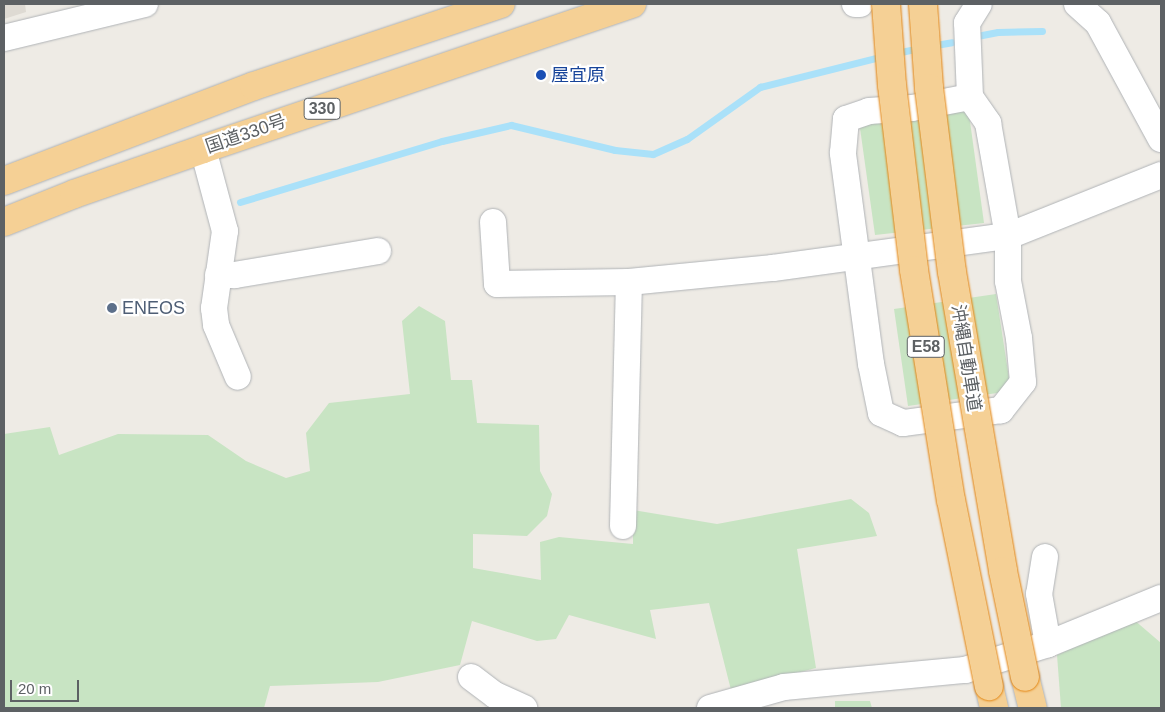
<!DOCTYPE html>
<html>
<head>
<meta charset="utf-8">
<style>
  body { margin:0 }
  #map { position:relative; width:1165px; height:712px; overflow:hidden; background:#eeebe5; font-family:Helvetica,"Noto Sans JP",sans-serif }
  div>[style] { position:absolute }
  .education>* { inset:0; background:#dedad3 }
  .green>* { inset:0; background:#c8e4c3 }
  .stream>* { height:7px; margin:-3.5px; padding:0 3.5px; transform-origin:3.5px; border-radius:3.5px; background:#aae1f9 }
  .roads { filter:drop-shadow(0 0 1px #b0b3b6) drop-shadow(0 0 1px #b0b3b6) }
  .minor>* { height:26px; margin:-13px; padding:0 13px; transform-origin:13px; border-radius:13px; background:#fff }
  .highway>* { height:28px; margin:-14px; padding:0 14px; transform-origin:14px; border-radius:14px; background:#f5d095 }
  .bridges { filter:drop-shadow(0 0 1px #e38511) drop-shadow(0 0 1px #e38511) }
  .highway-bridge>* { height:28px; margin:-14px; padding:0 14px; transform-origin:14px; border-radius:14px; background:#f5d095 }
  .dots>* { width:14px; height:14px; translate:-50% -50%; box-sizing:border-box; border:2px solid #fff; border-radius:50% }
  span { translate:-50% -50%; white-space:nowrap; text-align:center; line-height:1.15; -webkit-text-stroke:4.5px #fff; paint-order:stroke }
  .shield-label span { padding:1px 4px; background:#fff; border:1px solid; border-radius:4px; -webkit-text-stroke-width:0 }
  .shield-label { font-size:16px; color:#5d6164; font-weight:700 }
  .transit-label { font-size:18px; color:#164399 }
  .left { translate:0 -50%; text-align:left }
  .street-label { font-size:18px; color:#5d6164 }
  .service-label { font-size:18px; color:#4e5e75 }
  .frame { position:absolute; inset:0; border:5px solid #5d6164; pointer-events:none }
  .scale { position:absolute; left:10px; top:680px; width:69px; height:22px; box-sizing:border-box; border:2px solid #5d6164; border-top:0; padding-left:6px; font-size:15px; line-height:18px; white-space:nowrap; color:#5d6164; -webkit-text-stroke:4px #fff; paint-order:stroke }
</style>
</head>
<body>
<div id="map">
  <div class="education">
    <div style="clip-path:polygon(4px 4px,25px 4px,26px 12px,4px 19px)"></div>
  </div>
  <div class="green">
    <div style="clip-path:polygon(968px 107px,984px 223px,875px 235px,859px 121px)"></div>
    <div style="clip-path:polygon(996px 294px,1011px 391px,908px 406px,894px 309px)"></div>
    <div style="clip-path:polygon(419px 306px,445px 321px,451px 380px,472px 380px,477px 423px,539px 425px,540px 471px,552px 494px,547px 516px,527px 536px,473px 534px,473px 568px,541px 580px,540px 542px,559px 537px,633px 544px,633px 510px,717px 524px,851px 499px,869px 513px,877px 536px,797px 549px,816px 668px,731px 690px,709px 603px,650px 610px,656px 639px,569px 615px,556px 639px,537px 641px,472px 621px,460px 665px,378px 682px,270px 686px,264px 708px,4px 708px,4px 434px,50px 427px,59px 455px,118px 434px,208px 435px,246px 461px,286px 478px,310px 471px,306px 433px,329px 403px,410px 394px,402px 321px)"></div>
    <div style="clip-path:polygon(1133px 619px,1161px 643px,1161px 708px,1061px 708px,1057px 655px)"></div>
    <div style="clip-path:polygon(835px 701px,870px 701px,872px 708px,835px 708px)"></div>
  </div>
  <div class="stream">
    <div style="left:977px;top:36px;width:21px;rotate:-11deg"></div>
    <div style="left:998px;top:32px;width:44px;rotate:-1.3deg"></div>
    <div style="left:930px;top:46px;width:22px;rotate:-10deg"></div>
    <div style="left:896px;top:53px;width:25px;rotate:-12deg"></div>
    <div style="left:240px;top:202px;width:211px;rotate:-16.8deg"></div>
    <div style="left:442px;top:141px;width:71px;rotate:-13.1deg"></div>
    <div style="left:511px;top:125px;width:107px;rotate:13.5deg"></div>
    <div style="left:615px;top:150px;width:38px;rotate:6deg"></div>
    <div style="left:653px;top:154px;width:37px;rotate:-24deg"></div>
    <div style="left:687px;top:139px;width:90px;rotate:-35.5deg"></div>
    <div style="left:760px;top:87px;width:127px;rotate:-14.1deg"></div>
  </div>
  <div class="roads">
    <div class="minor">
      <div style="left:855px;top:4px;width:5px"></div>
      <div style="left:1077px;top:4px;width:28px;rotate:42deg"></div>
      <div style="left:1098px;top:23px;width:132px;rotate:61.5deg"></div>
      <div style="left:4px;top:38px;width:145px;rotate:-13.6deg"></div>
      <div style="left:970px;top:97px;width:32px;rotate:55deg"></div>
      <div style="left:988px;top:123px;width:115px;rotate:80deg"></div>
      <div style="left:1008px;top:236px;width:45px;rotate:90deg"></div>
      <div style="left:1008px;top:281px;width:58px;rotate:79.1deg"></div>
      <div style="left:1019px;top:338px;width:44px;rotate:84.8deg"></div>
      <div style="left:1023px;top:382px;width:36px;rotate:128deg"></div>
      <div style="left:1001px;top:410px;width:99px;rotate:172.4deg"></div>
      <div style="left:903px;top:423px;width:24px;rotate:-156deg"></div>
      <div style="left:881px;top:413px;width:50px;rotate:-101.5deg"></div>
      <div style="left:871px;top:364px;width:213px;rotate:-97.6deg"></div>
      <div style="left:843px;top:153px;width:34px;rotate:-85deg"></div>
      <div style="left:846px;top:119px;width:24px;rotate:-19deg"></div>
      <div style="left:869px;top:111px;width:43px;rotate:-4deg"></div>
      <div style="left:912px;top:108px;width:59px;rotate:-10.7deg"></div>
      <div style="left:970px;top:97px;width:74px;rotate:-92.3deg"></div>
      <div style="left:967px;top:23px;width:22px;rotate:-58deg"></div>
      <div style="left:203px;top:149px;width:85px;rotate:75deg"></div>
      <div style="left:225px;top:231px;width:78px;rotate:98.1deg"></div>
      <div style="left:214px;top:308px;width:17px;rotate:83deg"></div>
      <div style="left:216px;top:325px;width:56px;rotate:67.1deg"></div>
      <div style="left:493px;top:222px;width:62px;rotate:86.3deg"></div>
      <div style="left:497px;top:284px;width:132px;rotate:-0.9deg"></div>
      <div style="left:629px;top:282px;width:145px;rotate:-5.6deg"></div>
      <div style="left:773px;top:268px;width:237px;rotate:-7.8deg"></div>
      <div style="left:1008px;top:236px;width:165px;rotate:-21.7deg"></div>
      <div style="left:218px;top:275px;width:17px"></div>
      <div style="left:235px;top:275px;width:145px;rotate:-9.5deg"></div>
      <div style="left:623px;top:526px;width:244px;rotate:-88.6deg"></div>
      <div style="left:1045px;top:557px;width:37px;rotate:99deg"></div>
      <div style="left:1039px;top:594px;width:51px;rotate:79.8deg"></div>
      <div style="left:471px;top:677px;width:30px;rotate:37deg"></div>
      <div style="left:495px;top:695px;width:32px;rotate:24deg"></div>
      <div style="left:710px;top:708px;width:77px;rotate:-15.8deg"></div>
      <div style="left:784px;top:687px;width:182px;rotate:-5.4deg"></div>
      <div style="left:965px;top:670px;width:87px;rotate:-17.4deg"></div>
      <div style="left:1048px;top:644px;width:122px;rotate:-22.2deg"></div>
    </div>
    <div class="highway">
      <div style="left:4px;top:181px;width:267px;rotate:-20.8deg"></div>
      <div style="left:254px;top:86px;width:260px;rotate:-18.4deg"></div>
      <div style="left:4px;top:222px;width:75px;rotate:-21.8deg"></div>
      <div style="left:74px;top:194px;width:137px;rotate:-19.2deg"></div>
      <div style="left:203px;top:149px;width:453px;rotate:-18.7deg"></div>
      <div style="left:1025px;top:677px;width:32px;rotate:76deg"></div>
      <div style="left:989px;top:686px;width:23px;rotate:77deg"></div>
    </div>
  </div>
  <div class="bridges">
    <div class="highway-bridge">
      <div style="left:886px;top:4px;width:81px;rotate:85.8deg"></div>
      <div style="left:892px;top:85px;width:186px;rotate:83.2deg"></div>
      <div style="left:914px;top:270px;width:233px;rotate:80.9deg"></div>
      <div style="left:951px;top:500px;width:190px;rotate:78.5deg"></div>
      <div style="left:923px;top:4px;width:84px;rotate:85.9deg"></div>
      <div style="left:929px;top:88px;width:185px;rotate:82.9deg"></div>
      <div style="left:952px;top:272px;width:303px;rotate:80.3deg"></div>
      <div style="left:1003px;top:571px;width:108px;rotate:78.3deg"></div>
    </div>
  </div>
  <div class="dots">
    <div style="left:541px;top:75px;background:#1a4fb4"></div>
    <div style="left:112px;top:308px;background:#5c6f8a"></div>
  </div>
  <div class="shield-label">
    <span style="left:322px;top:109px">330</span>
    <span style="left:926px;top:347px">E58</span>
  </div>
  <div class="transit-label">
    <span class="left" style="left:551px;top:75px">屋宜原</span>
  </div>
  <div class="street-label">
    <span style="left:246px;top:134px;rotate:-19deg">国道330号</span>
    <span style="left:966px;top:358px;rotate:81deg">沖縄自動車道</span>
  </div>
  <div class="service-label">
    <span class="left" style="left:122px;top:308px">ENEOS</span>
  </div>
  <div class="frame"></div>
  <div class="scale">20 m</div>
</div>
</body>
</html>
